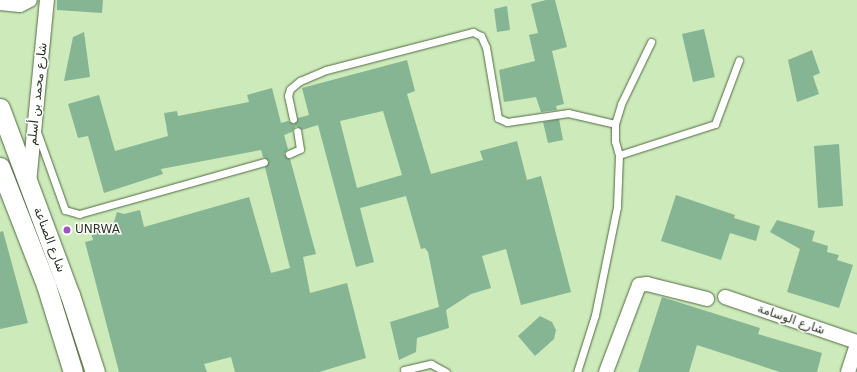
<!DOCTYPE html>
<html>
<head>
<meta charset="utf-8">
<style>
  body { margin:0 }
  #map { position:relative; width:857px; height:372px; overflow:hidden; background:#cdeabb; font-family:"DejaVu Sans","Noto Naskh Arabic",sans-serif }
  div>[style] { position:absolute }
  .building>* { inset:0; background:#85b593 }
  .roads { filter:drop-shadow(0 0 1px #516b41) drop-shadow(0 0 1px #516b41) }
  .service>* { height:7px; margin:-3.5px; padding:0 3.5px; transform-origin:3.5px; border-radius:3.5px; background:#fff }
  .minor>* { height:14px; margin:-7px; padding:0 7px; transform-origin:7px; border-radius:7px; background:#fff }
  .secondary>* { height:19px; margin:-9.5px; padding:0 9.5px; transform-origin:9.5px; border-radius:9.5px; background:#fff }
  .dots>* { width:11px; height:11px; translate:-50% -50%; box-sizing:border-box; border:2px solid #fff; border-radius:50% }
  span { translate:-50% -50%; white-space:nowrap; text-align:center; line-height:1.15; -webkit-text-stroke:3px #fff; paint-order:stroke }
  .street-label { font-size:12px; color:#2c3725 }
  .poi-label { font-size:12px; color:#2c3725 }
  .left { translate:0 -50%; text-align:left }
</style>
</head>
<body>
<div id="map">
  <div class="building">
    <div style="clip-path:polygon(57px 0,103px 0,102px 13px,57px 10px)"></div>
    <div style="clip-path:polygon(546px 0,555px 0,567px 47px,552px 51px,564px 104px,556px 106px,557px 110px,541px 112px,536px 97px,504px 102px,499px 70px,535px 61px,529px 35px,538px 33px,531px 4px)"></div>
    <div style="clip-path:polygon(507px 6px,510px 30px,497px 32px,494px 9px)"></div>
    <div style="clip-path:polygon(704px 29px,715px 77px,693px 82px,682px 34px)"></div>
    <div style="clip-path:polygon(84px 32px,90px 77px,64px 81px,73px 37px)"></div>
    <div style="clip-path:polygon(812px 50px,820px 73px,813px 76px,819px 94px,797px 102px,788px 60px)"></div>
    <div style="clip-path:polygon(evenodd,407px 60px,415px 91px,407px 94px,431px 174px,483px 160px,480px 151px,517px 141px,527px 180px,541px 176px,571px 292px,521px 305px,506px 249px,482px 256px,491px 288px,471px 294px,446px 310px,449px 328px,417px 338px,416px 352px,399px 360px,390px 322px,439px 307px,428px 252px,425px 248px,421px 249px,406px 196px,360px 208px,374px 262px,356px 267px,318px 125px,302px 130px,296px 126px,292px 132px,284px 135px,288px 149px,284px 154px,290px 159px,316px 254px,303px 257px,310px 293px,347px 283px,366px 358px,319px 372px,235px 372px,231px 357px,204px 364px,207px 372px,119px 372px,85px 242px,93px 240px,90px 228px,114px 222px,117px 212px,124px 214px,140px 210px,144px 227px,249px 197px,271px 273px,290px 268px,265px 167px,269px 161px,263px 157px,261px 150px,161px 169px,163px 174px,104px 193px,88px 136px,78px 138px,68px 104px,99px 95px,115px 151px,168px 136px,164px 113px,177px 111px,178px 116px,249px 102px,247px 95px,272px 88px,281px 123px,288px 121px,294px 124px,298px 118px,309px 115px,302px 88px,407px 60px,383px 111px,402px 175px,357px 188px,340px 121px,383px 111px)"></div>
    <div style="clip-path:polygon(559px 119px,563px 140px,548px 143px,543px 122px)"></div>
    <div style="clip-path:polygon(839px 144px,843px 206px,818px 208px,814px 146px)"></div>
    <div style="clip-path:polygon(676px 195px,735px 215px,734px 218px,760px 226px,756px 241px,730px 233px,721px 260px,661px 241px)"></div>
    <div style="clip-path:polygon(777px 220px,815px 231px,812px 241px,828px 246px,827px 252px,839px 255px,837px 260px,853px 265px,839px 308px,787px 292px,800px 249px,770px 232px)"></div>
    <div style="clip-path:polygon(3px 231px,28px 323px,0 329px,0 232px)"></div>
    <div style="clip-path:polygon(662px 297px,760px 328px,758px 334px,822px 353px,817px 372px,780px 372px,697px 345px,689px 372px,638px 372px)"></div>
    <div style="clip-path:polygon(540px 316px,552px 322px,556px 330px,554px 339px,535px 356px,518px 336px)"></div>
  </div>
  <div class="roads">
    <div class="service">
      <div style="left:293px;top:119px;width:24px;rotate:-102deg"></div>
      <div style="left:288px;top:96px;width:7px;rotate:-74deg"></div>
      <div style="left:290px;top:89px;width:13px;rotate:-39deg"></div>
      <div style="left:300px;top:81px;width:28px;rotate:-23deg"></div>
      <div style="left:326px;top:70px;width:152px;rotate:-14.5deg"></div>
      <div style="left:473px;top:32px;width:9px;rotate:27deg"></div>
      <div style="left:481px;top:36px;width:12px;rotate:66deg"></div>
      <div style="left:486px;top:47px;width:72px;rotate:80.4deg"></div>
      <div style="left:498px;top:118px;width:10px;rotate:24deg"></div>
      <div style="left:507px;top:122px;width:62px;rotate:-8.4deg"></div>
      <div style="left:568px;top:113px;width:48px;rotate:13.2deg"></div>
      <div style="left:615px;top:124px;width:17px;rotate:90deg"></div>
      <div style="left:615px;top:141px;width:15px;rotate:74deg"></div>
      <div style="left:619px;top:155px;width:52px;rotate:92.2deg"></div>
      <div style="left:617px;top:207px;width:110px;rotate:101.5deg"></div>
      <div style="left:595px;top:315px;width:60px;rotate:107.5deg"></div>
      <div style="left:615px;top:124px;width:21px;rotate:-73deg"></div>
      <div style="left:621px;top:104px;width:69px;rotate:-64.2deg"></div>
      <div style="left:37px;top:132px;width:83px;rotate:70.3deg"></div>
      <div style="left:65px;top:210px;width:15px;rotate:16deg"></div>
      <div style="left:79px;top:214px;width:192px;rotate:-15.7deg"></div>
      <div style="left:289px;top:154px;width:12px;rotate:-24deg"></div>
      <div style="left:300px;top:149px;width:18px;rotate:-99deg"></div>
      <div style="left:619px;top:155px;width:101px;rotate:-17.9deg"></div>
      <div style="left:715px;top:124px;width:68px;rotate:-69.4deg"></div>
      <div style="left:404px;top:370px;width:28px;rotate:-13deg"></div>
      <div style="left:431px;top:364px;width:17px;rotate:28deg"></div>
    </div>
    <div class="minor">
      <div style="left:0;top:3px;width:20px;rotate:6deg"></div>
      <div style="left:20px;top:5px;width:11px;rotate:-27deg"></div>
      <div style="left:29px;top:183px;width:184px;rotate:-84.4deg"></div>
      <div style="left:725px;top:297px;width:139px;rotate:18.8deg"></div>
      <div style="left:606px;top:372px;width:93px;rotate:-69.2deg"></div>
      <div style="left:639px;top:285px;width:8px;rotate:-7deg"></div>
      <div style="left:647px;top:284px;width:62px;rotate:14deg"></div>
      <div style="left:848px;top:372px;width:28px;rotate:-72deg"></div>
    </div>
    <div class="secondary">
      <div style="left:0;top:108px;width:200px;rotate:69.5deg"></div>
      <div style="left:70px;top:295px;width:81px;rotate:72deg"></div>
      <div style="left:0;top:167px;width:127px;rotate:68.7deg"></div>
      <div style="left:46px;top:285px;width:91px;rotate:72.8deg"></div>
    </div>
  </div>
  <div class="dots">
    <div style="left:67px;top:230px;background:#9f52c4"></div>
  </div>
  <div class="street-label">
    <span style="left:38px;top:94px;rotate:-84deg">شارع محمد بن أسلم</span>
    <span style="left:49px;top:240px;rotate:69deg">شارع الصناعة</span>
    <span style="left:791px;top:320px;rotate:19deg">شارع الوسامة</span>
  </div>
  <div class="poi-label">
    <span class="left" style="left:75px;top:230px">UNRWA</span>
  </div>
</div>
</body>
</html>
